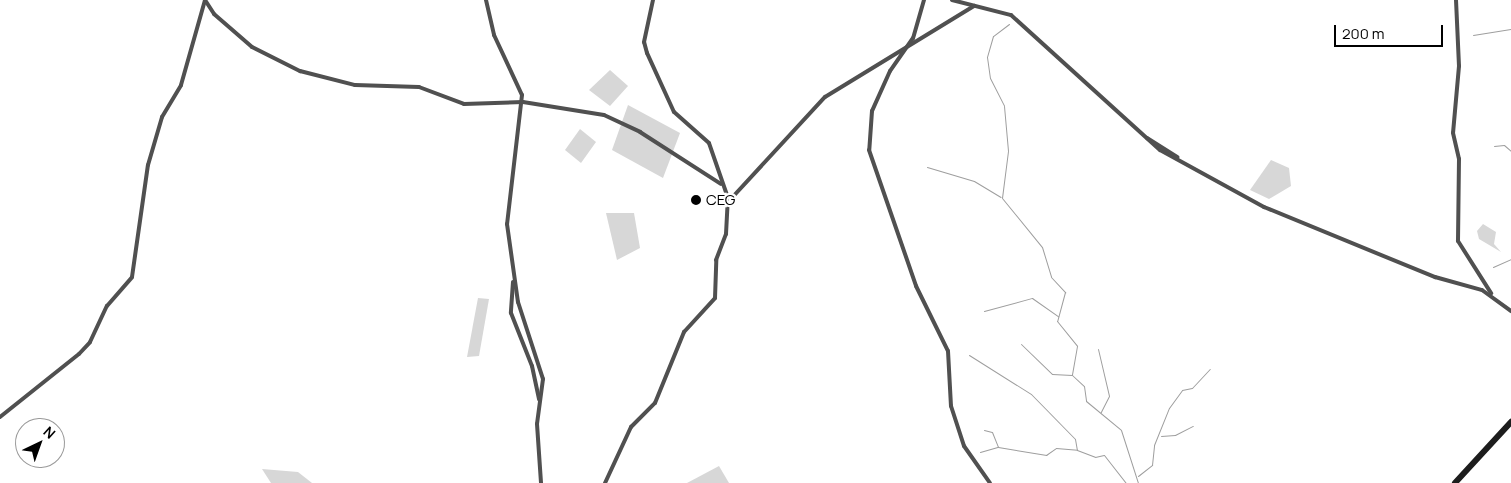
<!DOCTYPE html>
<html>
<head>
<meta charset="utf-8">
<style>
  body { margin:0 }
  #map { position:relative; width:1511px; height:483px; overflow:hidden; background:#fff; font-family:Manrope,sans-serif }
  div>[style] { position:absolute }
  .green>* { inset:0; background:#d7d7d7 }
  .stream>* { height:1px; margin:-0.5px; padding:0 0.5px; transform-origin:0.5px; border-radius:0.5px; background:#9e9e9e }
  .street>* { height:4px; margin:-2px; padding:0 2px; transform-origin:2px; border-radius:2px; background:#505050 }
  .secondary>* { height:5.5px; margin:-2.75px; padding:0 2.75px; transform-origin:2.75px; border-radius:2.75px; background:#1d1d1d }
  .dots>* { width:14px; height:14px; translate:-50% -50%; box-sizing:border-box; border:2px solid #fff; border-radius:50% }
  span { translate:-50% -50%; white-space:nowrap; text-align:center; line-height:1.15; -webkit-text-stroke:4.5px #fff; paint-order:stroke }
  .poi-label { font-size:15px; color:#000 }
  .left { translate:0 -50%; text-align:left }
  .north { position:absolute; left:15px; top:418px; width:50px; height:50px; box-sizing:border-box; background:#fff; border:1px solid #999; border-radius:50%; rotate:42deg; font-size:14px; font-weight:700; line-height:20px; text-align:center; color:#000 }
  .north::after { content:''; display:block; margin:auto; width:18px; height:22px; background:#000; clip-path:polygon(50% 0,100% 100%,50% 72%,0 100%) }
  .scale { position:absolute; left:1334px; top:25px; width:109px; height:22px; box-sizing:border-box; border:2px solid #000; border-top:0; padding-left:6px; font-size:15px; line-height:18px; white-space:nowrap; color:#000; -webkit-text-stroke:4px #fff; paint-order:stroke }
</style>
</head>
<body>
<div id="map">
  <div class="green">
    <div style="clip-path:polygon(610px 70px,628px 86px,610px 106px,589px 90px)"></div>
    <div style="clip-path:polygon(628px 105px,680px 133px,663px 178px,612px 150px)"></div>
    <div style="clip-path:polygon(580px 129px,596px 142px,581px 163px,565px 150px)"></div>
    <div style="clip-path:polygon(1271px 160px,1289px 168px,1291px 186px,1269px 199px,1250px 190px)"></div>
    <div style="clip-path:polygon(606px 213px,634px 213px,640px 248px,617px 260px)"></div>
    <div style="clip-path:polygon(1483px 224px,1496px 232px,1494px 244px,1501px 252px,1479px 239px,1477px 231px)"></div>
    <div style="clip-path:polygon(478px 298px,489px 299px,479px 356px,467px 357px)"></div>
    <div style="clip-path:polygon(719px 466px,729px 483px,687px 483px)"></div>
    <div style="clip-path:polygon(262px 469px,298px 472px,312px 483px,271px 483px)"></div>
  </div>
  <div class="stream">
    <div style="left:1009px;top:24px;width:20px;rotate:143deg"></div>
    <div style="left:993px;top:36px;width:22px;rotate:106deg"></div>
    <div style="left:987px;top:57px;width:21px;rotate:82deg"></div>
    <div style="left:990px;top:78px;width:31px;rotate:63deg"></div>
    <div style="left:1004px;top:106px;width:45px;rotate:84.9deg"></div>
    <div style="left:1008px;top:151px;width:47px;rotate:97.3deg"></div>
    <div style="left:1002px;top:198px;width:63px;rotate:50.8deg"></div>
    <div style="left:1042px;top:247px;width:31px;rotate:73deg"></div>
    <div style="left:1051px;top:277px;width:21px;rotate:47deg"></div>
    <div style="left:1065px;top:292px;width:30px;rotate:105deg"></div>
    <div style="left:1057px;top:321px;width:32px;rotate:51deg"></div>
    <div style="left:1077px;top:346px;width:29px;rotate:100deg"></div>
    <div style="left:1072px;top:375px;width:16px;rotate:43deg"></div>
    <div style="left:1084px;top:386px;width:15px;rotate:82deg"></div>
    <div style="left:1086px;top:401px;width:45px;rotate:39.6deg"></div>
    <div style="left:1121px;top:430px;width:56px;rotate:72.2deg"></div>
    <div style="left:1473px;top:35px;width:38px;rotate:-9deg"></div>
    <div style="left:1494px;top:146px;width:10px;rotate:-6deg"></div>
    <div style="left:1504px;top:145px;width:9px;rotate:41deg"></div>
    <div style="left:927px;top:167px;width:49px;rotate:16.6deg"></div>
    <div style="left:974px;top:181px;width:31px;rotate:31deg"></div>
    <div style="left:1493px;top:267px;width:20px;rotate:-24deg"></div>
    <div style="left:984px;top:311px;width:50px;rotate:-15.2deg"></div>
    <div style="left:1032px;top:298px;width:32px;rotate:35deg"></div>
    <div style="left:1021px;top:344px;width:43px;rotate:44.1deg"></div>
    <div style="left:1052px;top:374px;width:20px;rotate:3deg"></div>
    <div style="left:1098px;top:349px;width:48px;rotate:76.8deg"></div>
    <div style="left:1109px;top:396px;width:18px;rotate:117deg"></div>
    <div style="left:969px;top:355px;width:73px;rotate:32.2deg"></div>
    <div style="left:1031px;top:394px;width:63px;rotate:45.6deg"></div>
    <div style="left:1075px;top:439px;width:11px;rotate:80deg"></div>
    <div style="left:1077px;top:450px;width:19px;rotate:21deg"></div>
    <div style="left:1095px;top:457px;width:9px;rotate:-13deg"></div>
    <div style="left:1104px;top:455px;width:36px;rotate:52deg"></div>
    <div style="left:984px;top:430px;width:8px;rotate:14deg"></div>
    <div style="left:992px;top:432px;width:16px;rotate:68deg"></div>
    <div style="left:1161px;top:436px;width:14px;rotate:-4deg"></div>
    <div style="left:1175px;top:435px;width:20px;rotate:-27deg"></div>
    <div style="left:980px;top:452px;width:19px;rotate:-16deg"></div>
    <div style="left:998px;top:447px;width:49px;rotate:9.5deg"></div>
    <div style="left:1046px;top:455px;width:12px;rotate:-35deg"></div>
    <div style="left:1056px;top:448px;width:21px;rotate:5deg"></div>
    <div style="left:1138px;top:476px;width:18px;rotate:-38deg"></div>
    <div style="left:1152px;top:465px;width:20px;rotate:-84deg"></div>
    <div style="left:1154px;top:445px;width:40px;rotate:-68deg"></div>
    <div style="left:1169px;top:408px;width:22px;rotate:-54deg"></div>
    <div style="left:1182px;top:390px;width:10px;rotate:-11deg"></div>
    <div style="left:1192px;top:388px;width:26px;rotate:-47deg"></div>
  </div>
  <div class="street">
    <div style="left:205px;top:0;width:17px;rotate:57deg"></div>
    <div style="left:214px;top:14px;width:50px;rotate:41deg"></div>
    <div style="left:252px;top:47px;width:54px;rotate:26.6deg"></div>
    <div style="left:300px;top:71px;width:57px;rotate:14.3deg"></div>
    <div style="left:355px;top:85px;width:64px;rotate:1.8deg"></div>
    <div style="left:419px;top:87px;width:48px;rotate:20.7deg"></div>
    <div style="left:464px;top:104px;width:59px;rotate:-1.9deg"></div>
    <div style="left:523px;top:102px;width:82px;rotate:9.1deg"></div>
    <div style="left:604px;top:115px;width:40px;rotate:25deg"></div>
    <div style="left:640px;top:132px;width:96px;rotate:32.7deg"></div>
    <div style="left:486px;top:0;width:36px;rotate:77deg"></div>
    <div style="left:494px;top:35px;width:66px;rotate:65deg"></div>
    <div style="left:522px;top:95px;width:130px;rotate:96.6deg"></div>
    <div style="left:507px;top:224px;width:79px;rotate:82deg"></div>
    <div style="left:518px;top:302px;width:81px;rotate:72deg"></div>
    <div style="left:543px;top:379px;width:45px;rotate:97.6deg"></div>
    <div style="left:537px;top:424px;width:59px;rotate:86.1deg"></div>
    <div style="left:924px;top:0;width:40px;rotate:106deg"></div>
    <div style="left:913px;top:38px;width:40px;rotate:124.9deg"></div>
    <div style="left:890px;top:71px;width:44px;rotate:114.2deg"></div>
    <div style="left:872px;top:111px;width:39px;rotate:94deg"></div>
    <div style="left:869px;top:150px;width:144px;rotate:70.9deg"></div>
    <div style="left:916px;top:286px;width:72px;rotate:63.8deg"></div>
    <div style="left:948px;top:351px;width:55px;rotate:86.9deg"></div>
    <div style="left:951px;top:406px;width:42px;rotate:72deg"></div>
    <div style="left:964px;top:446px;width:45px;rotate:54.9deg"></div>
    <div style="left:952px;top:0;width:61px;rotate:14.3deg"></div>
    <div style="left:1011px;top:15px;width:201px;rotate:42.2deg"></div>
    <div style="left:1160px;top:150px;width:119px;rotate:28.7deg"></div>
    <div style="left:1264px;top:207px;width:185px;rotate:22.3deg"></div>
    <div style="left:1435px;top:277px;width:49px;rotate:15.5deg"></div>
    <div style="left:1482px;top:290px;width:36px;rotate:36deg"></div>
    <div style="left:1456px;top:0;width:66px;rotate:87.4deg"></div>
    <div style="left:1459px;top:66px;width:67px;rotate:95.1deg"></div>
    <div style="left:1453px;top:133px;width:27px;rotate:77deg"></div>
    <div style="left:1459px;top:159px;width:82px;rotate:90.7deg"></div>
    <div style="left:1458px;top:241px;width:62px;rotate:57.6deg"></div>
    <div style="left:1147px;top:138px;width:36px;rotate:32deg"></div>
    <div style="left:728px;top:202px;width:143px;rotate:-47.3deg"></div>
    <div style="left:825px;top:97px;width:175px;rotate:-31.4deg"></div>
    <div style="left:513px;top:282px;width:31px;rotate:94deg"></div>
    <div style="left:511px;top:313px;width:57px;rotate:68.4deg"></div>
    <div style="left:532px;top:366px;width:34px;rotate:78deg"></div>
    <div style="left:0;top:417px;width:101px;rotate:-38.6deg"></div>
    <div style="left:79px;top:354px;width:16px;rotate:-47deg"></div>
    <div style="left:90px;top:342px;width:40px;rotate:-65deg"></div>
    <div style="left:107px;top:306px;width:38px;rotate:-49deg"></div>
    <div style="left:132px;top:277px;width:113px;rotate:-81.9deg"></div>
    <div style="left:148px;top:165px;width:50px;rotate:-73.7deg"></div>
    <div style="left:162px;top:117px;width:37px;rotate:-59deg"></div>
    <div style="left:181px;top:85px;width:88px;rotate:-74.2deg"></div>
    <div style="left:605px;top:483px;width:62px;rotate:-65.1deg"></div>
    <div style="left:631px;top:427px;width:34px;rotate:-45deg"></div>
    <div style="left:655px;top:403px;width:77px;rotate:-67.8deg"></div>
    <div style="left:684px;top:332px;width:46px;rotate:-47.6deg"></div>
    <div style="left:715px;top:298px;width:38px;rotate:-88deg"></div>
    <div style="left:716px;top:260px;width:28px;rotate:-69deg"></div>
    <div style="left:726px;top:234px;width:36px;rotate:-87deg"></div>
    <div style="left:728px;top:198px;width:58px;rotate:-109.1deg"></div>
    <div style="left:709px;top:143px;width:47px;rotate:-138.5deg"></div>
    <div style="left:674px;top:112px;width:65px;rotate:-114.6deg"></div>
    <div style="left:647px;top:53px;width:11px;rotate:-105deg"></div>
    <div style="left:644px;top:42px;width:43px;rotate:-77.9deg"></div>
  </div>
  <div class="secondary">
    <div style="left:1455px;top:483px;width:83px;rotate:-47.4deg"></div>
  </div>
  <div class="dots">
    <div style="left:696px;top:200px;background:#000"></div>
  </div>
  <div class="poi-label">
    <span class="left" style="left:706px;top:200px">CEG</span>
  </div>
  <div class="north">N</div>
  <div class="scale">200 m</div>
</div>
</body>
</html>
